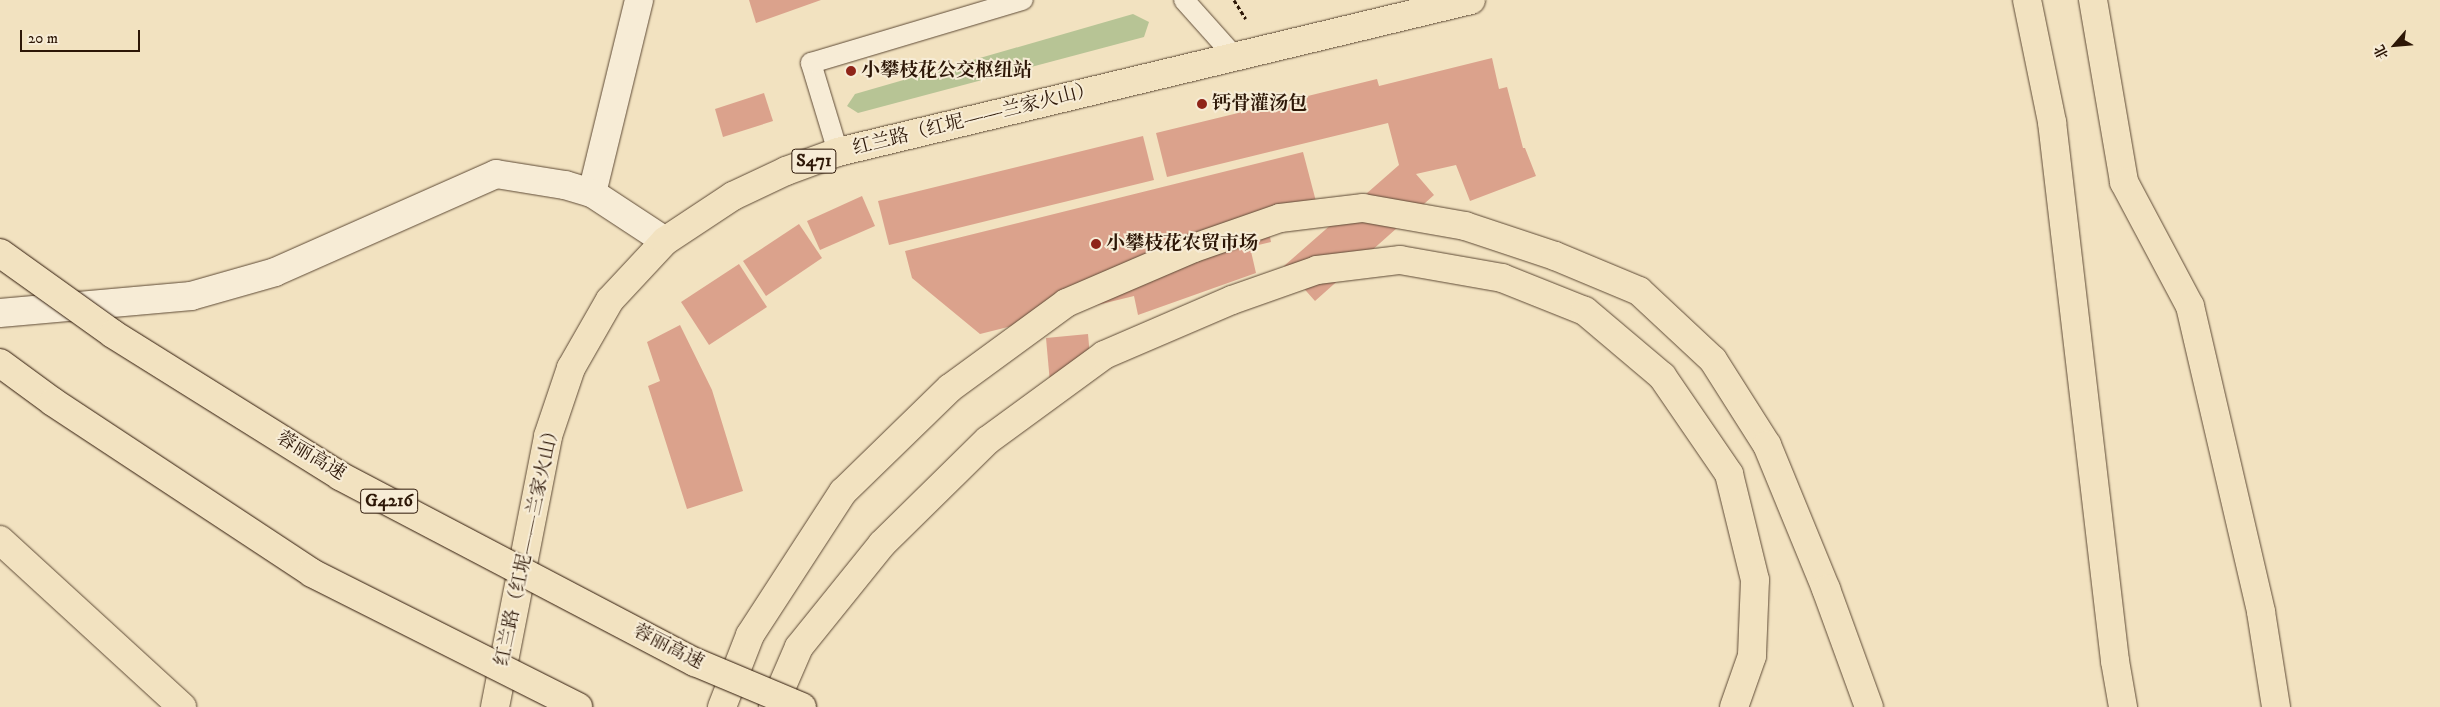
<!DOCTYPE html>
<html>
<head>
<meta charset="utf-8">
<style>
  body { margin:0 }
  #map { position:relative; width:2440px; height:707px; overflow:hidden; background:#f2e2c0; font-family:"IM FELL DW Pica","Noto Serif SC",serif }
  div>[style] { position:absolute }
  .green>* { inset:0; background:#b7c495 }
  .building>* { inset:0; background:#dba28c }
  .path>* { height:3px; margin-top:-1.5px; transform-origin:0; background:repeating-linear-gradient(90deg,#2d1707 0 4px,transparent 0 6.5px) }
  .roads { filter:drop-shadow(0 0 1px #5e4a35) drop-shadow(0 0 1px #5e4a35) }
  .lane>* { height:20px; margin:-10px; padding:0 10px; transform-origin:10px; border-radius:10px; background:#f7ecd6 }
  .street>* { height:28px; margin:-14px; padding:0 14px; transform-origin:14px; border-radius:14px; background:#f7ecd6 }
  .primary>* { height:28px; margin:-14px; padding:0 14px; transform-origin:14px; border-radius:14px; background:#f2e2c0 }
  .highway>* { height:28px; margin:-14px; padding:0 14px; transform-origin:14px; border-radius:14px; background:#f2e2c0 }
  .bridges { filter:drop-shadow(0 0 1px #2d1707) drop-shadow(0 0 1px #2d1707) }
  .highway-bridge>* { height:28px; margin:-14px; padding:0 14px; transform-origin:14px; border-radius:14px; background:#f2e2c0 }
  .dots>* { width:14px; height:14px; translate:-50% -50%; box-sizing:border-box; border:2px solid #f7ecd6; border-radius:50% }
  span { translate:-50% -50%; white-space:nowrap; text-align:center; line-height:1.15; -webkit-text-stroke:4px #f7ecd6; paint-order:stroke }
  .shield-label span { padding:1px 4px; background:#f7ecd6; border:1px solid; border-radius:4px; -webkit-text-stroke-width:0 }
  .shield-label { font-size:18px; color:#2d1707; font-weight:700 }
  .poi-label { font-size:19px; color:#2d1707; font-weight:700 }
  .left { translate:0 -50%; text-align:left }
  .street-label { font-size:19px; color:#2d1707 }
  .north { position:absolute; left:2370px; top:20px; width:50px; height:50px; -webkit-text-stroke:4px #f7ecd6; paint-order:stroke; rotate:243deg; font-size:14px; font-weight:700; line-height:20px; text-align:center; color:#2d1707 }
  .north::after { content:''; display:block; margin:auto; width:18px; height:22px; background:#2d1707; clip-path:polygon(50% 0,100% 100%,50% 72%,0 100%) }
  .scale { position:absolute; left:20px; top:30px; width:120px; height:22px; box-sizing:border-box; border:2px solid #2d1707; border-top:0; padding-left:6px; font-size:15px; line-height:18px; white-space:nowrap; color:#2d1707; -webkit-text-stroke:4px #f7ecd6; paint-order:stroke }
</style>
</head>
<body>
<div id="map">
  <div class="green">
    <div style="clip-path:polygon(1133px 14px,1149px 22px,1144px 37px,858px 113px,847px 106px,855px 94px)"></div>
  </div>
  <div class="building">
    <div style="clip-path:polygon(749px 0,821px 0,756px 23px)"></div>
    <div style="clip-path:polygon(1492px 58px,1499px 89px,1507px 87px,1523px 148px,1525px 148px,1536px 176px,1470px 201px,1456px 165px,1416px 174px,1434px 195px,1315px 301px,1284px 266px,1399px 165px,1388px 123px,1167px 177px,1156px 133px,1377px 79px,1379px 86px)"></div>
    <div style="clip-path:polygon(764px 93px,773px 121px,723px 137px,715px 109px)"></div>
    <div style="clip-path:polygon(1143px 136px,1154px 180px,889px 245px,878px 201px)"></div>
    <div style="clip-path:polygon(1303px 152px,1318px 209px,1267px 222px,1271px 242px,1250px 247px,1256px 273px,1138px 315px,1134px 296px,980px 334px,912px 278px,905px 251px)"></div>
    <div style="clip-path:polygon(862px 196px,875px 226px,820px 250px,807px 221px)"></div>
    <div style="clip-path:polygon(799px 224px,822px 258px,766px 296px,743px 261px)"></div>
    <div style="clip-path:polygon(739px 264px,767px 307px,709px 345px,681px 302px)"></div>
    <div style="clip-path:polygon(680px 325px,712px 390px,743px 491px,687px 509px,648px 386px,660px 381px,647px 342px)"></div>
    <div style="clip-path:polygon(1088px 334px,1092px 380px,1050px 383px,1046px 338px)"></div>
  </div>
  <div class="path">
    <div style="left:1234px;top:0;width:22px;rotate:58deg"></div>
  </div>
  <div class="roads">
    <div class="lane">
      <div style="left:1184px;top:0;width:75px;rotate:48.2deg"></div>
      <div style="left:838px;top:152px;width:93px;rotate:-106.9deg"></div>
      <div style="left:811px;top:63px;width:221px;rotate:-16.6deg"></div>
    </div>
    <div class="street">
      <div style="left:592px;top:193px;width:199px;rotate:-76.3deg"></div>
      <div style="left:0;top:313px;width:192px;rotate:-5.1deg"></div>
      <div style="left:191px;top:296px;width:87px;rotate:-15.9deg"></div>
      <div style="left:275px;top:272px;width:242px;rotate:-23.9deg"></div>
      <div style="left:496px;top:174px;width:70px;rotate:9.1deg"></div>
      <div style="left:565px;top:185px;width:28px;rotate:17deg"></div>
      <div style="left:592px;top:193px;width:87px;rotate:33.3deg"></div>
    </div>
    <div class="primary">
      <div style="left:2027px;top:0;width:125px;rotate:78.4deg"></div>
      <div style="left:2052px;top:122px;width:543px;rotate:83.33deg"></div>
      <div style="left:2093px;top:0;width:185px;rotate:80.3deg"></div>
      <div style="left:2124px;top:182px;width:140px;rotate:62deg"></div>
      <div style="left:2190px;top:306px;width:314px;rotate:76.9deg"></div>
      <div style="left:495px;top:707px;width:276px;rotate:-78.9deg"></div>
      <div style="left:548px;top:436px;width:72px;rotate:-71.3deg"></div>
      <div style="left:571px;top:368px;width:78px;rotate:-60.2deg"></div>
      <div style="left:610px;top:300px;width:81px;rotate:-47deg"></div>
      <div style="left:665px;top:241px;width:82px;rotate:-33.5deg"></div>
      <div style="left:733px;top:196px;width:59px;rotate:-25.3deg"></div>
      <div style="left:786px;top:171px;width:55px;rotate:-20.1deg"></div>
      <div style="left:838px;top:152px;width:651px;rotate:-13.5deg"></div>
    </div>
    <div class="highway">
      <div style="left:0;top:540px;width:247px;rotate:42.5deg"></div>
      <div style="left:2261px;top:612px;width:96px;rotate:81deg"></div>
      <div style="left:2115px;top:661px;width:47px;rotate:80.1deg"></div>
      <div style="left:722px;top:707px;width:77px;rotate:-68.7deg"></div>
      <div style="left:750px;top:635px;width:171px;rotate:-57deg"></div>
      <div style="left:843px;top:492px;width:149px;rotate:-44.2deg"></div>
      <div style="left:950px;top:388px;width:144px;rotate:-36.2deg"></div>
      <div style="left:1066px;top:303px;width:139px;rotate:-23.3deg"></div>
      <div style="left:1194px;top:248px;width:91px;rotate:-19.2deg"></div>
      <div style="left:1280px;top:218px;width:84px;rotate:-6.9deg"></div>
      <div style="left:1363px;top:208px;width:104px;rotate:10deg"></div>
      <div style="left:1465px;top:226px;width:95px;rotate:18.4deg"></div>
      <div style="left:1555px;top:256px;width:91px;rotate:22.6deg"></div>
      <div style="left:1639px;top:291px;width:101px;rotate:43deg"></div>
      <div style="left:1713px;top:360px;width:101px;rotate:57.6deg"></div>
      <div style="left:1767px;top:445px;width:156px;rotate:67.7deg"></div>
      <div style="left:1826px;top:589px;width:126px;rotate:70deg"></div>
      <div style="left:773px;top:707px;width:65px;rotate:-66.6deg"></div>
      <div style="left:799px;top:647px;width:132px;rotate:-51.1deg"></div>
      <div style="left:882px;top:544px;width:148px;rotate:-44.5deg"></div>
      <div style="left:988px;top:440px;width:144px;rotate:-36.2deg"></div>
      <div style="left:1104px;top:355px;width:139px;rotate:-23.3deg"></div>
      <div style="left:1232px;top:300px;width:90px;rotate:-19.4deg"></div>
      <div style="left:1317px;top:270px;width:84px;rotate:-6.9deg"></div>
      <div style="left:1400px;top:260px;width:104px;rotate:10deg"></div>
      <div style="left:1502px;top:278px;width:89px;rotate:21.7deg"></div>
      <div style="left:1585px;top:311px;width:101px;rotate:40.2deg"></div>
      <div style="left:1662px;top:376px;width:119px;rotate:55.6deg"></div>
      <div style="left:1729px;top:474px;width:109px;rotate:76.2deg"></div>
      <div style="left:1755px;top:580px;width:76px;rotate:92.3deg"></div>
      <div style="left:1752px;top:656px;width:54px;rotate:109.4deg"></div>
    </div>
  </div>
  <div class="bridges">
    <div class="highway-bridge">
      <div style="left:0;top:253px;width:139px;rotate:35.6deg"></div>
      <div style="left:113px;top:334px;width:268px;rotate:32deg"></div>
      <div style="left:340px;top:476px;width:401px;rotate:27.7deg"></div>
      <div style="left:695px;top:662px;width:116px;rotate:22.8deg"></div>
      <div style="left:0;top:363px;width:66px;rotate:36.3deg"></div>
      <div style="left:53px;top:402px;width:310px;rotate:33.4deg"></div>
      <div style="left:312px;top:573px;width:298px;rotate:26.7deg"></div>
    </div>
  </div>
  <div class="dots">
    <div style="left:851px;top:71px;background:#8f2418"></div>
    <div style="left:1202px;top:104px;background:#8f2418"></div>
    <div style="left:1096px;top:244px;background:#8f2418"></div>
  </div>
  <div class="shield-label">
    <span style="left:814px;top:161px">S471</span>
    <span style="left:389px;top:501px">G4216</span>
  </div>
  <div class="poi-label">
    <span class="left" style="left:861px;top:71px">小攀枝花公交枢纽站</span>
    <span class="left" style="left:1212px;top:104px">钙骨灌汤包</span>
    <span class="left" style="left:1106px;top:244px">小攀枝花农贸市场</span>
  </div>
  <div class="street-label">
    <span style="left:974px;top:119px;rotate:-14deg">红兰路（红坭——兰家火山）</span>
    <span style="left:311px;top:456px;rotate:31deg">蓉丽高速</span>
    <span style="left:528px;top:544px;rotate:-78deg">红兰路（红坭——兰家火山）</span>
    <span style="left:668px;top:647px;rotate:27deg">蓉丽高速</span>
  </div>
  <div class="north">北</div>
  <div class="scale">20 m</div>
</div>
</body>
</html>
